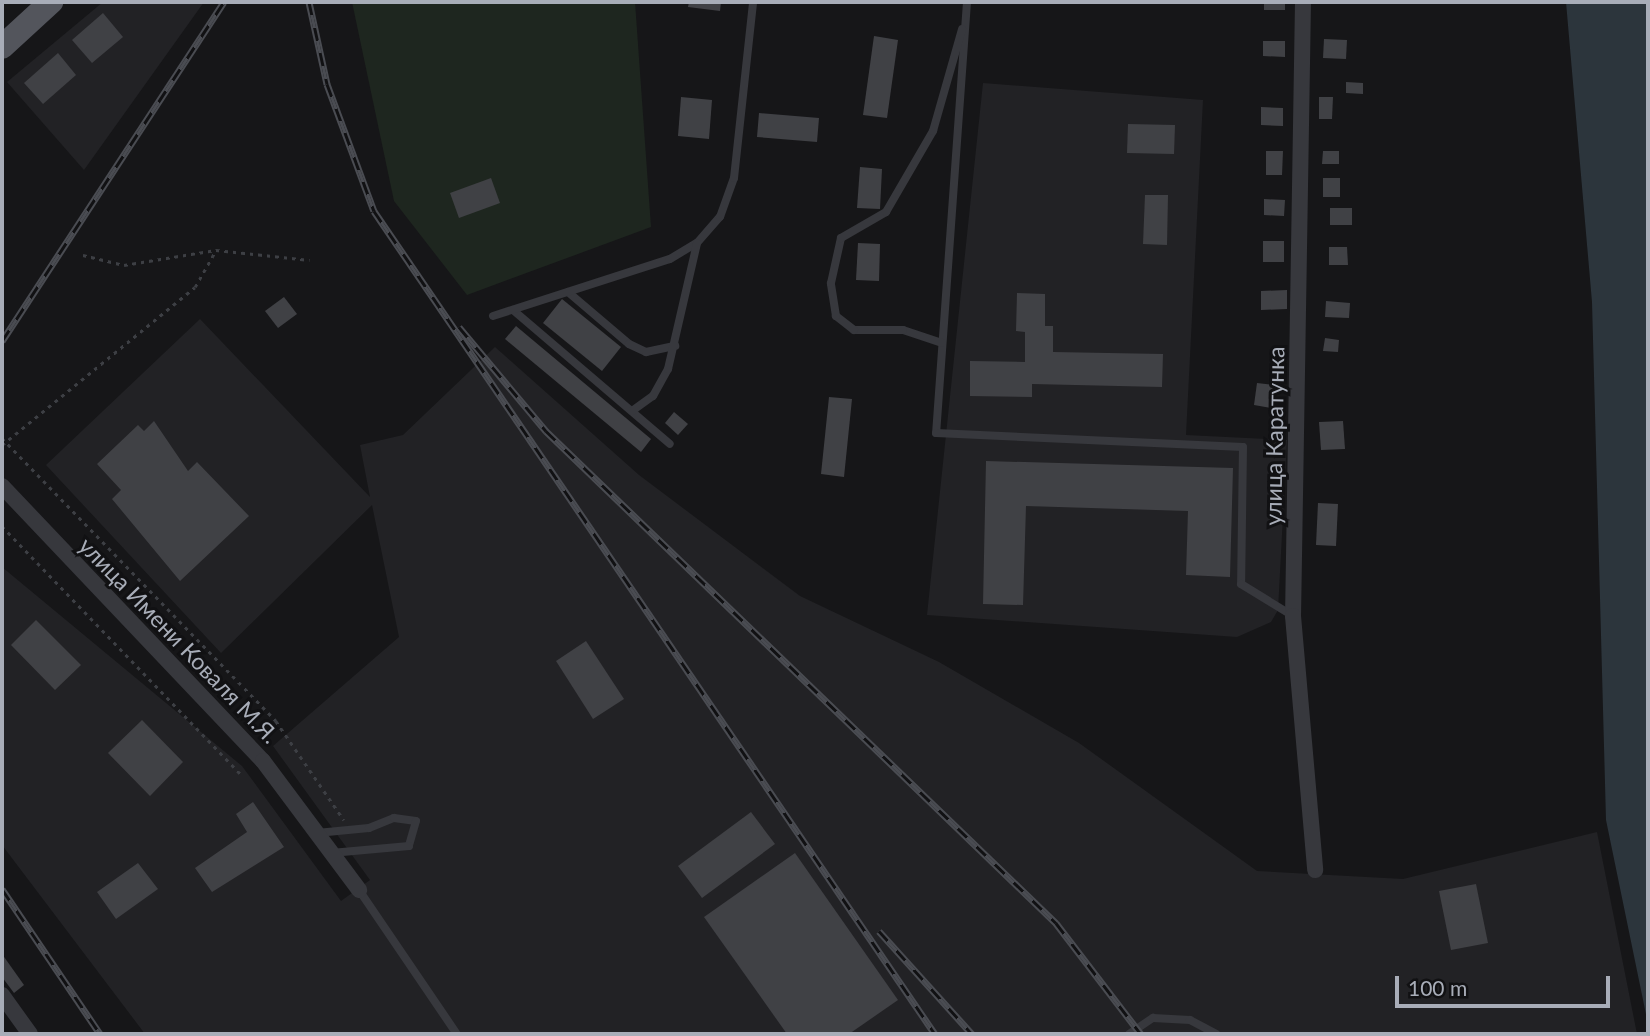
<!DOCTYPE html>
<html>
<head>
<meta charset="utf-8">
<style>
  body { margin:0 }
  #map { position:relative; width:1650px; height:1036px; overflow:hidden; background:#161618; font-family:Lato,sans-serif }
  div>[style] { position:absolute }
  .built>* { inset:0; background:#222225 }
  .green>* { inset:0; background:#1e261f }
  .water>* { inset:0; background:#2c353c }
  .building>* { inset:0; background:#404145 }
  .path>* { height:2.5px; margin-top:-1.25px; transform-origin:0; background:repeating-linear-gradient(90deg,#3d3f44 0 3.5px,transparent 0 8.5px) }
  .lane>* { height:8px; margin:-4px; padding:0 4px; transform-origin:4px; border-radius:4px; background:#37383d }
  .street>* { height:16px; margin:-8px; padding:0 8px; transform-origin:8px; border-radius:8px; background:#37383d }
  .primary>* { height:24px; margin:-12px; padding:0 12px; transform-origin:12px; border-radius:12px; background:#53555c }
  .rail>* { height:7px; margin-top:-3.5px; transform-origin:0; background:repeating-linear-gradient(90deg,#111113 0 13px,#4a4c52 0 26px); box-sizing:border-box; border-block:2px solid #4a4c52 }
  span { translate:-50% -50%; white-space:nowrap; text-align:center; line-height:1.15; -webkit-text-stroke:6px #111113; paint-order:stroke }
  .street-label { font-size:23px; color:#a8adb8 }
  .frame { position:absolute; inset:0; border:4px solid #a8adb8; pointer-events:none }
  .scale { position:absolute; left:1395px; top:976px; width:215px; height:32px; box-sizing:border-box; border:4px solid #a8adb8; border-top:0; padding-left:9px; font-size:21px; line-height:24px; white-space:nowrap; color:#a8adb8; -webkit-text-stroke:5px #111113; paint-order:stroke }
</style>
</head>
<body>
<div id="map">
  <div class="built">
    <div style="clip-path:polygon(103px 2px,204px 2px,84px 170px,7px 82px)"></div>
    <div style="clip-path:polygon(983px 83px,1203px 100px,1186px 435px,1287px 440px,1278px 610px,1271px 622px,1237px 637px,927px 615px)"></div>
    <div style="clip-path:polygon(200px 319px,370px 497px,360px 445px,403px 435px,495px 347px,639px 475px,800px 596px,939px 662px,1079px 743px,1257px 871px,1403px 879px,1597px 832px,1637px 1034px,145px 1034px,2px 845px,2px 567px,242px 766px,341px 901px,370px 880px,273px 746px,399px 637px,372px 505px,221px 653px,46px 465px)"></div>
  </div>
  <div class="green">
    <div style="clip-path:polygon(352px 2px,635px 2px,651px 227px,467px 295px,394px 201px)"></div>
  </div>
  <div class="water">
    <div style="clip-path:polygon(1566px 2px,1648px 2px,1648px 1024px,1606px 820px,1592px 302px)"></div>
  </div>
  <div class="building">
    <div style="clip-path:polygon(689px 2px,721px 2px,720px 11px,688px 7px)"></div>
    <div style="clip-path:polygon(1264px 2px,1285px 2px,1285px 10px,1264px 10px)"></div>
    <div style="clip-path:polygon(103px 13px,123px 37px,92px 63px,72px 40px)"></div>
    <div style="clip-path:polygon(874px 36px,898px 40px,887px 118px,863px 115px)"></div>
    <div style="clip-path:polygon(1324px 39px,1347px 40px,1346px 59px,1323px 58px)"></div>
    <div style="clip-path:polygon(1263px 41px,1285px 41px,1285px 57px,1263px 56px)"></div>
    <div style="clip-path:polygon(58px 53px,76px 75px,43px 104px,24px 83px)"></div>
    <div style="clip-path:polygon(1346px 82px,1363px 83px,1363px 94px,1346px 93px)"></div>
    <div style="clip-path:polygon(681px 97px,712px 100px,709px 139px,678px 136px)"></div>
    <div style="clip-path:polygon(1319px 97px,1333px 97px,1332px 119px,1319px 119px)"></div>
    <div style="clip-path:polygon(1261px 107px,1283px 108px,1283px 126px,1261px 125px)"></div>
    <div style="clip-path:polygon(759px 113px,819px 118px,817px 142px,757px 137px)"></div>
    <div style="clip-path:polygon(1128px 124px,1175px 125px,1174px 154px,1127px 153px)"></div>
    <div style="clip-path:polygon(1266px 151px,1283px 151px,1282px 175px,1266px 175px)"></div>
    <div style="clip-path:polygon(1323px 151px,1339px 151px,1339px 164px,1322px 164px)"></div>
    <div style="clip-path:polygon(860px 167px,882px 169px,880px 209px,857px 208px)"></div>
    <div style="clip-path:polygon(491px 178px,500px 203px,459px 218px,450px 193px)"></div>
    <div style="clip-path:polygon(1323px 178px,1340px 178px,1340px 197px,1323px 197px)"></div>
    <div style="clip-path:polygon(1145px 195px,1168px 195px,1167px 245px,1143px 244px)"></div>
    <div style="clip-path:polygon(1264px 199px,1285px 200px,1284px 216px,1264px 215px)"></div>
    <div style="clip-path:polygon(1330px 208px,1352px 208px,1352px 225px,1330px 225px)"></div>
    <div style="clip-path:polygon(1263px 241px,1284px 241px,1284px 262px,1263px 262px)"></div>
    <div style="clip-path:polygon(858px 243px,880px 244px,879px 281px,856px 280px)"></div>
    <div style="clip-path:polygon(1329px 247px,1347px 247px,1348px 265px,1329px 265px)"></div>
    <div style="clip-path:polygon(1287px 290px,1287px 309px,1261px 310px,1261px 291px)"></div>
    <div style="clip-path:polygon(1017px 293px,1045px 294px,1045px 326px,1053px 326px,1053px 352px,1163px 354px,1162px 387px,1032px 384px,1032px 397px,970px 396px,970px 361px,1025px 362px,1025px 332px,1016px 331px)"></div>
    <div style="clip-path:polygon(284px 297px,297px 314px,278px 328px,265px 311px)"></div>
    <div style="clip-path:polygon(562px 299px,621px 347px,602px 371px,543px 323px)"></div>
    <div style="clip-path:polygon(1326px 301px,1350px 303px,1349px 318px,1325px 317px)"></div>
    <div style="clip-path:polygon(516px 326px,651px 439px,641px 452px,505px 339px)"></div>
    <div style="clip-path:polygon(1325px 338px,1339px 340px,1338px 352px,1323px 351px)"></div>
    <div style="clip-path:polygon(1257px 383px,1274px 385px,1271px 408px,1254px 405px)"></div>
    <div style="clip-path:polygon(829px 397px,852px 399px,844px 477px,821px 474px)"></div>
    <div style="clip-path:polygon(674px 412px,688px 424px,678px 435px,665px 423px)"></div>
    <div style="clip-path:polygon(154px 421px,188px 471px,197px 462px,249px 516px,180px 581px,112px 499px,121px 490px,97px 464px,138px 425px,144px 431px)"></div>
    <div style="clip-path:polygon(1343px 421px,1345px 449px,1321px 450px,1319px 422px)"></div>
    <div style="clip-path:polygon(986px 461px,1233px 468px,1230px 577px,1186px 575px,1188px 511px,1026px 506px,1023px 605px,983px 604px)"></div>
    <div style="clip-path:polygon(1318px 503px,1338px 504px,1336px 546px,1316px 545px)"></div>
    <div style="clip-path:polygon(36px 620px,81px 665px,55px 690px,11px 645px)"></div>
    <div style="clip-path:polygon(586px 641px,624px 699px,593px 719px,556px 661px)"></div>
    <div style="clip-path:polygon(142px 720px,183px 762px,150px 796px,108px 753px)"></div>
    <div style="clip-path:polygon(253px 802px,284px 847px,212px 892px,195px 868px,247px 832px,236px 814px)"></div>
    <div style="clip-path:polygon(751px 812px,775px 844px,702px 898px,678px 866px)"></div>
    <div style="clip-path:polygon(795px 853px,898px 1000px,849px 1034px,787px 1034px,704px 917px)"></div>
    <div style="clip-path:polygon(138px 863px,158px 889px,116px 919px,97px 892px)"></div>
    <div style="clip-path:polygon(1476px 884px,1488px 943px,1451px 950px,1439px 891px)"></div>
    <div style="clip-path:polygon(2px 954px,24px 985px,14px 993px,2px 977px)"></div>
  </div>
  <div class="path">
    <div style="left:83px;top:255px;width:42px;rotate:13.7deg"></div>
    <div style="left:124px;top:265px;width:93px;rotate:-9.3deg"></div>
    <div style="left:2px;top:438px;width:394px;rotate:45.9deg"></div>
    <div style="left:276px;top:721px;width:120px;rotate:55.5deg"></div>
    <div style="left:2px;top:445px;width:249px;rotate:-39.3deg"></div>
    <div style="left:195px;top:287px;width:43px;rotate:-60.4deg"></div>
    <div style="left:216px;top:250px;width:94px;rotate:6.1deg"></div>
    <div style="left:2px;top:526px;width:347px;rotate:46.1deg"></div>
  </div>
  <div class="lane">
    <div style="left:967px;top:2px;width:432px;rotate:94.1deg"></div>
    <div style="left:936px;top:433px;width:307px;rotate:2.6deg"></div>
    <div style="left:1243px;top:447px;width:137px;rotate:90.8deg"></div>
    <div style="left:1241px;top:584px;width:61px;rotate:31.6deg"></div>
    <div style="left:568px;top:292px;width:80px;rotate:40.4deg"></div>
    <div style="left:629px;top:344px;width:19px;rotate:25deg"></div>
    <div style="left:646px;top:352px;width:30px;rotate:-12deg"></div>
    <div style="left:513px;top:310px;width:206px;rotate:40.5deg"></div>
    <div style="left:493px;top:316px;width:186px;rotate:-17.9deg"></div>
    <div style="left:670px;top:259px;width:31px;rotate:-31deg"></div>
    <div style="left:697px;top:243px;width:35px;rotate:-49deg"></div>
    <div style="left:720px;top:217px;width:41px;rotate:-70.3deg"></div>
    <div style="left:734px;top:178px;width:177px;rotate:-83.8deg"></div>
    <div style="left:942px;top:343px;width:41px;rotate:-161.6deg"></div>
    <div style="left:903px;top:330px;width:49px;rotate:180deg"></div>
    <div style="left:854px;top:330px;width:23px;rotate:-142deg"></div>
    <div style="left:836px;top:316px;width:33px;rotate:-99deg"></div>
    <div style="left:831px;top:283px;width:46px;rotate:-77.5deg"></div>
    <div style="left:841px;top:238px;width:52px;rotate:-30deg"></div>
    <div style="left:886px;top:212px;width:94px;rotate:-59.9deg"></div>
    <div style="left:933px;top:131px;width:106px;rotate:-74.1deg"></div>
    <div style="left:632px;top:411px;width:26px;rotate:-36deg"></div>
    <div style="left:653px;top:396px;width:31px;rotate:-61deg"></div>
    <div style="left:668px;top:369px;width:129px;rotate:-77deg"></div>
    <div style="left:317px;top:833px;width:52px;rotate:-5.5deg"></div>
    <div style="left:369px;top:828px;width:27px;rotate:-22deg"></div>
    <div style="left:394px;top:818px;width:22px;rotate:8deg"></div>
    <div style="left:416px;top:821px;width:26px;rotate:106deg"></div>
    <div style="left:409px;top:846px;width:78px;rotate:174.9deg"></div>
    <div style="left:359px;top:890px;width:174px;rotate:55.8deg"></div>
    <div style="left:1129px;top:1034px;width:29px;rotate:-34deg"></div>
    <div style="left:1153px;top:1018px;width:37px;rotate:3deg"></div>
    <div style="left:1190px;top:1020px;width:30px;rotate:28deg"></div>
  </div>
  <div class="street">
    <div style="left:1303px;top:2px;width:614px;rotate:90.93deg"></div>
    <div style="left:1293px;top:616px;width:255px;rotate:85deg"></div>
    <div style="left:2px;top:486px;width:379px;rotate:46.5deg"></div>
    <div style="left:263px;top:761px;width:161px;rotate:53.3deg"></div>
    <div style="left:2px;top:995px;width:48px;rotate:54.3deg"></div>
  </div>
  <div class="primary">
    <div style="left:2px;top:47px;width:67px;rotate:-42.6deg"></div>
  </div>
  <div class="rail">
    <div style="left:309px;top:2px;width:84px;rotate:77.6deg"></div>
    <div style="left:327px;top:84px;width:135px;rotate:69.7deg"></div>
    <div style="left:374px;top:211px;width:996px;rotate:55.72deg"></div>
    <div style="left:459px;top:327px;width:136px;rotate:50.1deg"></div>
    <div style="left:546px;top:431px;width:709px;rotate:43.97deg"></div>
    <div style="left:1056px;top:923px;width:140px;rotate:52.6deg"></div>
    <div style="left:2px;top:341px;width:405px;rotate:-56.8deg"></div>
    <div style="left:2px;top:889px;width:175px;rotate:55.9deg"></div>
    <div style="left:879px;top:931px;width:139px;rotate:47.9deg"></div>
  </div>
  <div class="street-label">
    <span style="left:1274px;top:436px;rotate:-89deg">улица Каратунка</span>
    <span style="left:179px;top:640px;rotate:46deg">улица Имени Коваля М.Я.</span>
  </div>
  <div class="frame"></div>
  <div class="scale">100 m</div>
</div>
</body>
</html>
